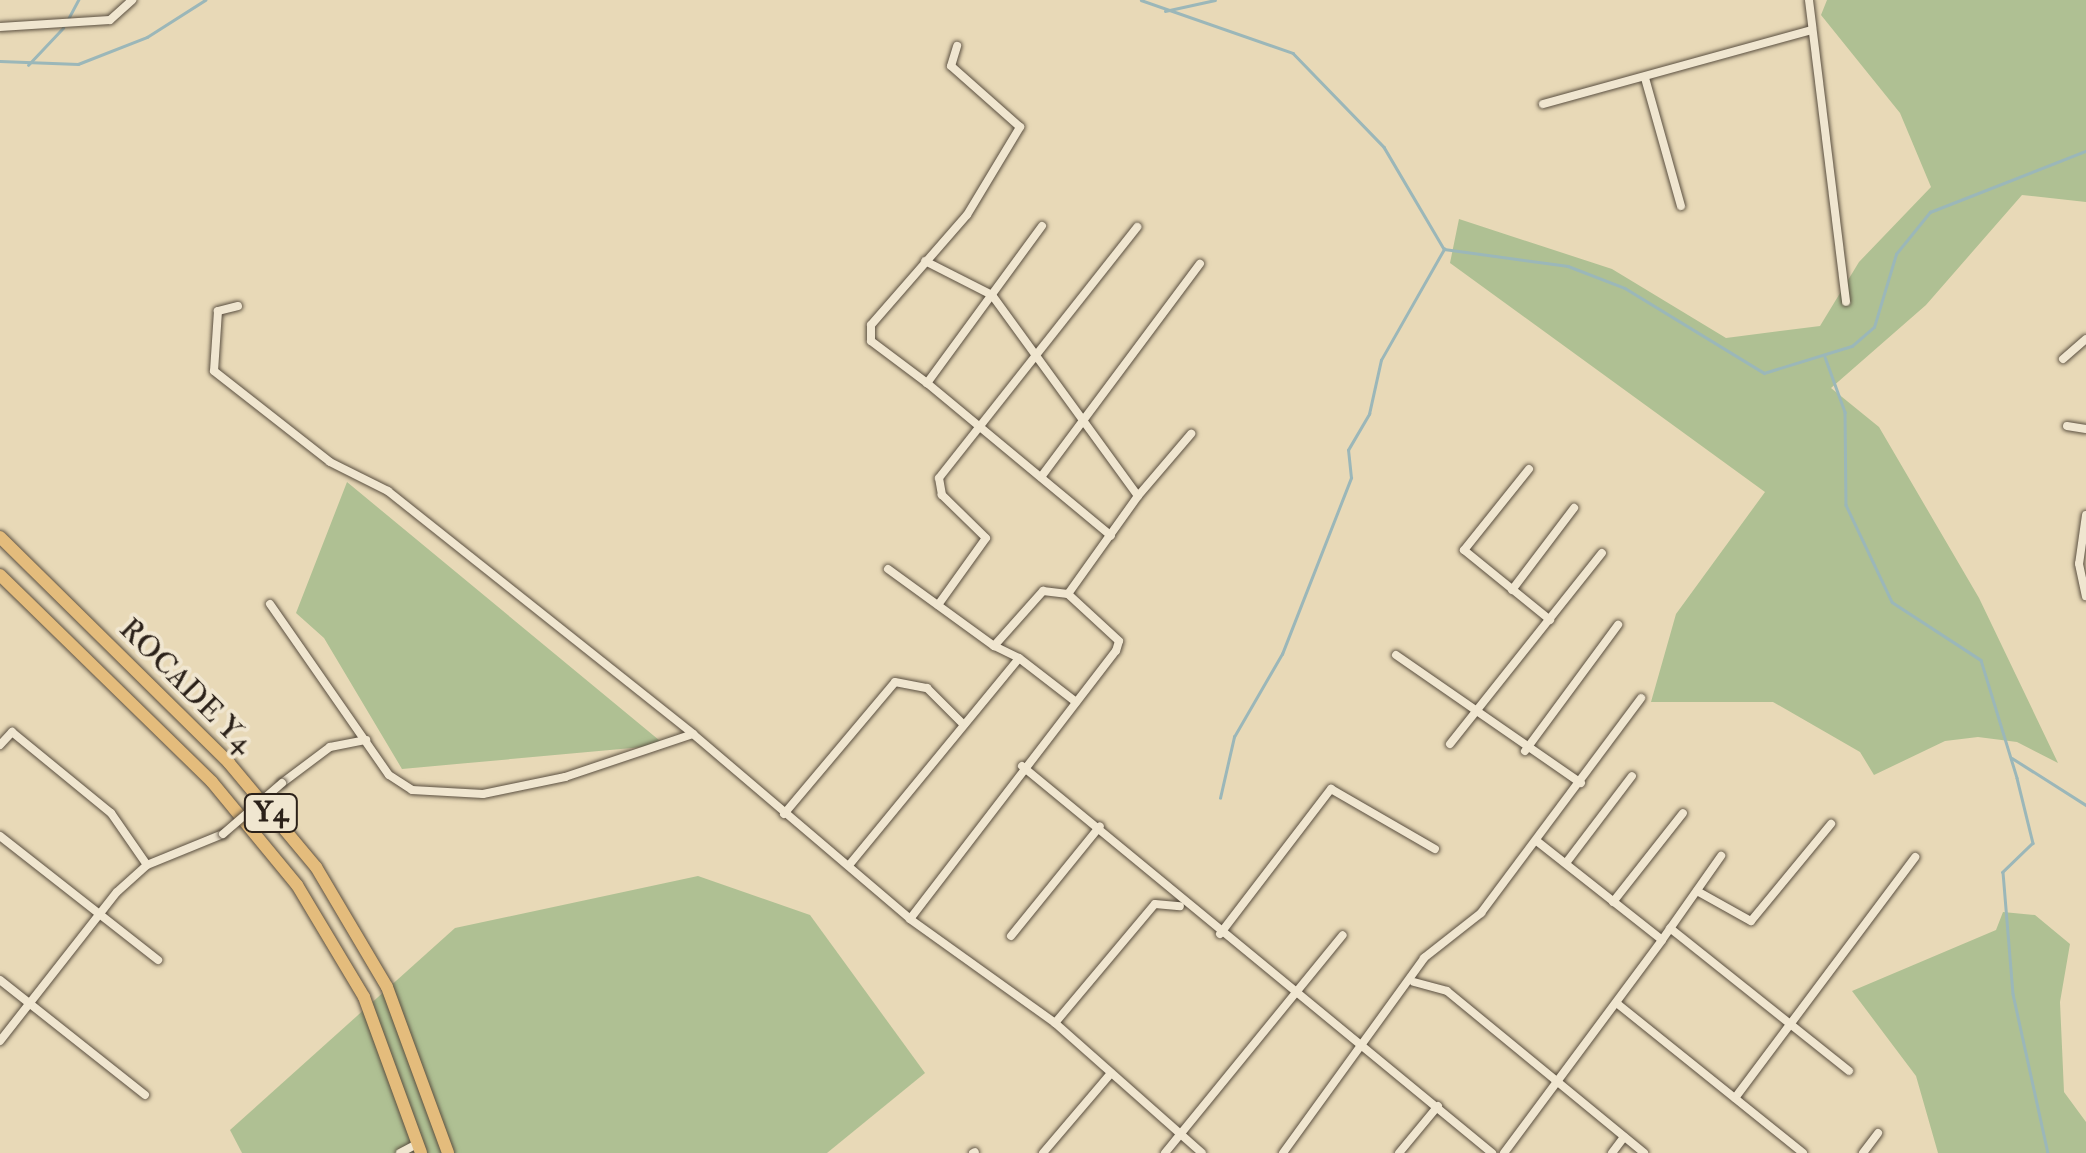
<!DOCTYPE html>
<html>
<head>
<meta charset="utf-8">
<style>
  body { margin:0 }
  #map { position:relative; width:2086px; height:1153px; overflow:hidden; background:#e8d9b7; font-family:"IM FELL Double Pica",serif }
  div>[style] { position:absolute }
  .green>* { inset:0; background:#afc093 }
  .stream>* { height:2.5px; margin:-1.25px; padding:0 1.25px; transform-origin:1.25px; border-radius:1.25px; background:#9bb7b9 }
  .roads { filter:drop-shadow(0 0 2px #5a4f40) drop-shadow(0 0 2px #5a4f40) }
  .street>* { height:8px; margin:-4px; padding:0 4px; transform-origin:4px; border-radius:4px; background:#f0e6d0 }
  .highway>* { height:12px; margin:-6px; padding:0 6px; transform-origin:6px; border-radius:6px; background:#e4bc7c }
  .bridges { filter:drop-shadow(0 0 2px #5a4f40) drop-shadow(0 0 2px #5a4f40) }
  .street-bridge>* { height:8px; margin:-4px; padding:0 4px; transform-origin:4px; border-radius:4px; background:#f0e6d0 }
  span { translate:-50% -50%; white-space:nowrap; text-align:center; line-height:1.15; -webkit-text-stroke:8px #f0e6d0; paint-order:stroke }
  .shield-label span { padding:2px 8px; background:#f0e6d0; border:2px solid; border-radius:8px; -webkit-text-stroke-width:0 }
  .shield-label { font-size:28px; color:#2b2119; font-weight:700 }
  .street-label { font-size:30px; color:#2b2119 }
</style>
</head>
<body>
<div id="map">
  <div class="green">
    <div style="clip-path:polygon(1827px 0,2086px 0,2086px 202px,2022px 195px,1926px 305px,1831px 388px,1879px 427px,1979px 598px,2058px 763px,2017px 742px,1978px 737px,1945px 741px,1874px 775px,1860px 752px,1773px 702px,1651px 702px,1676px 614px,1765px 492px,1450px 263px,1459px 219px,1612px 269px,1726px 338px,1820px 326px,1859px 262px,1931px 187px,1900px 113px,1821px 15px)"></div>
    <div style="clip-path:polygon(347px 482px,665px 745px,402px 769px,324px 638px,296px 613px)"></div>
    <div style="clip-path:polygon(698px 876px,810px 915px,925px 1073px,827px 1153px,242px 1153px,230px 1130px,455px 928px)"></div>
    <div style="clip-path:polygon(2003px 912px,2035px 915px,2070px 944px,2060px 1002px,2064px 1092px,2086px 1122px,2086px 1153px,1938px 1153px,1916px 1076px,1852px 991px,1996px 930px)"></div>
  </div>
  <div class="stream">
    <div style="left:1141px;top:0;width:161px;rotate:19.2deg"></div>
    <div style="left:1293px;top:53px;width:131px;rotate:45.9deg"></div>
    <div style="left:1384px;top:147px;width:118px;rotate:59.5deg"></div>
    <div style="left:1444px;top:249px;width:125px;rotate:7.8deg"></div>
    <div style="left:1568px;top:266px;width:61px;rotate:21.1deg"></div>
    <div style="left:1625px;top:288px;width:163px;rotate:31.4deg"></div>
    <div style="left:1764px;top:373px;width:92px;rotate:-17.1deg"></div>
    <div style="left:1852px;top:346px;width:29px;rotate:-41deg"></div>
    <div style="left:1874px;top:327px;width:76px;rotate:-73.2deg"></div>
    <div style="left:1896px;top:254px;width:54px;rotate:-51deg"></div>
    <div style="left:1930px;top:212px;width:168px;rotate:-21.4deg"></div>
    <div style="left:1165px;top:11px;width:51px;rotate:-12.4deg"></div>
    <div style="left:67px;top:21px;width:24px;rotate:-62deg"></div>
    <div style="left:0;top:61px;width:78px;rotate:2.2deg"></div>
    <div style="left:78px;top:64px;width:74px;rotate:-21.4deg"></div>
    <div style="left:147px;top:37px;width:69px;rotate:-32.5deg"></div>
    <div style="left:28px;top:65px;width:51px;rotate:-46.6deg"></div>
    <div style="left:1825px;top:357px;width:59px;rotate:70deg"></div>
    <div style="left:1845px;top:412px;width:93px;rotate:89.4deg"></div>
    <div style="left:1846px;top:505px;width:107px;rotate:64.6deg"></div>
    <div style="left:1892px;top:602px;width:106px;rotate:33.1deg"></div>
    <div style="left:1981px;top:660px;width:123px;rotate:73deg"></div>
    <div style="left:2017px;top:778px;width:67px;rotate:76.2deg"></div>
    <div style="left:2033px;top:843px;width:42px;rotate:136deg"></div>
    <div style="left:2003px;top:872px;width:122px;rotate:85.3deg"></div>
    <div style="left:2013px;top:994px;width:163px;rotate:77.6deg"></div>
    <div style="left:2012px;top:758px;width:88px;rotate:32.4deg"></div>
    <div style="left:1220px;top:798px;width:63px;rotate:-77.1deg"></div>
    <div style="left:1234px;top:737px;width:96px;rotate:-60deg"></div>
    <div style="left:1282px;top:654px;width:189px;rotate:-68.6deg"></div>
    <div style="left:1351px;top:478px;width:28px;rotate:-96deg"></div>
    <div style="left:1348px;top:450px;width:42px;rotate:-59.7deg"></div>
    <div style="left:1369px;top:414px;width:55px;rotate:-77.5deg"></div>
    <div style="left:1381px;top:360px;width:128px;rotate:-60.4deg"></div>
  </div>
  <div class="roads">
    <div class="street">
      <div style="left:1809px;top:0;width:304px;rotate:83deg"></div>
      <div style="left:0;top:27px;width:110px;rotate:-3.6deg"></div>
      <div style="left:110px;top:20px;width:30px;rotate:-42deg"></div>
      <div style="left:1645px;top:78px;width:133px;rotate:74.3deg"></div>
      <div style="left:1543px;top:104px;width:278px;rotate:-15.4deg"></div>
      <div style="left:1042px;top:226px;width:195px;rotate:126.2deg"></div>
      <div style="left:927px;top:383px;width:239px;rotate:39.7deg"></div>
      <div style="left:238px;top:306px;width:21px;rotate:166deg"></div>
      <div style="left:218px;top:311px;width:60px;rotate:93.8deg"></div>
      <div style="left:214px;top:371px;width:147px;rotate:38.1deg"></div>
      <div style="left:330px;top:462px;width:65px;rotate:26.6deg"></div>
      <div style="left:388px;top:491px;width:390px;rotate:38.5deg"></div>
      <div style="left:2063px;top:359px;width:30px;rotate:-41deg"></div>
      <div style="left:927px;top:383px;width:70px;rotate:-143.1deg"></div>
      <div style="left:871px;top:341px;width:16px;rotate:-90deg"></div>
      <div style="left:871px;top:325px;width:146px;rotate:-48.9deg"></div>
      <div style="left:967px;top:215px;width:103px;rotate:-58.9deg"></div>
      <div style="left:1020px;top:127px;width:92px;rotate:-138.5deg"></div>
      <div style="left:951px;top:66px;width:21px;rotate:-73deg"></div>
      <div style="left:2067px;top:426px;width:19px;rotate:9deg"></div>
      <div style="left:1529px;top:469px;width:104px;rotate:128.7deg"></div>
      <div style="left:1464px;top:550px;width:111px;rotate:39.1deg"></div>
      <div style="left:1041px;top:477px;width:266px;rotate:-53.3deg"></div>
      <div style="left:1138px;top:496px;width:82px;rotate:-49.5deg"></div>
      <div style="left:2086px;top:515px;width:49px;rotate:98.1deg"></div>
      <div style="left:2079px;top:564px;width:33px;rotate:78deg"></div>
      <div style="left:888px;top:569px;width:131px;rotate:36deg"></div>
      <div style="left:1512px;top:590px;width:103px;rotate:-52.9deg"></div>
      <div style="left:270px;top:604px;width:208px;rotate:55.2deg"></div>
      <div style="left:389px;top:775px;width:27px;rotate:33deg"></div>
      <div style="left:412px;top:790px;width:71px;rotate:3.2deg"></div>
      <div style="left:483px;top:794px;width:84px;rotate:-11.7deg"></div>
      <div style="left:565px;top:777px;width:135px;rotate:-18.6deg"></div>
      <div style="left:693px;top:734px;width:285px;rotate:40.4deg"></div>
      <div style="left:910px;top:919px;width:178px;rotate:35.6deg"></div>
      <div style="left:1055px;top:1023px;width:196px;rotate:41.5deg"></div>
      <div style="left:938px;top:605px;width:82px;rotate:-54.4deg"></div>
      <div style="left:986px;top:538px;width:62px;rotate:-135.7deg"></div>
      <div style="left:942px;top:495px;width:17px;rotate:-100deg"></div>
      <div style="left:939px;top:478px;width:320px;rotate:-51.7deg"></div>
      <div style="left:1396px;top:655px;width:225px;rotate:34.7deg"></div>
      <div style="left:1019px;top:658px;width:72px;rotate:37.7deg"></div>
      <div style="left:1450px;top:744px;width:244px;rotate:-51.5deg"></div>
      <div style="left:0;top:745px;width:18px;rotate:-47deg"></div>
      <div style="left:12px;top:732px;width:128px;rotate:39.3deg"></div>
      <div style="left:111px;top:813px;width:63px;rotate:55.3deg"></div>
      <div style="left:1525px;top:751px;width:157px;rotate:-53.6deg"></div>
      <div style="left:1022px;top:766px;width:609px;rotate:39.47deg"></div>
      <div style="left:282px;top:783px;width:60px;rotate:-36.9deg"></div>
      <div style="left:330px;top:747px;width:37px;rotate:-11deg"></div>
      <div style="left:784px;top:814px;width:172px;rotate:-49.9deg"></div>
      <div style="left:895px;top:682px;width:33px;rotate:11deg"></div>
      <div style="left:927px;top:688px;width:52px;rotate:45deg"></div>
      <div style="left:0;top:836px;width:201px;rotate:38.1deg"></div>
      <div style="left:1538px;top:842px;width:158px;rotate:38.3deg"></div>
      <div style="left:1662px;top:940px;width:103px;rotate:-54.9deg"></div>
      <div style="left:1566px;top:863px;width:109px;rotate:-52.8deg"></div>
      <div style="left:850px;top:864px;width:266px;rotate:-50.6deg"></div>
      <div style="left:1019px;top:658px;width:28px;rotate:-154deg"></div>
      <div style="left:994px;top:646px;width:74px;rotate:-48.3deg"></div>
      <div style="left:1043px;top:591px;width:25px;rotate:7deg"></div>
      <div style="left:1697px;top:891px;width:62px;rotate:29.1deg"></div>
      <div style="left:1751px;top:921px;width:126px;rotate:-50.5deg"></div>
      <div style="left:1613px;top:902px;width:113px;rotate:-51.8deg"></div>
      <div style="left:910px;top:919px;width:338px;rotate:-52.5deg"></div>
      <div style="left:1116px;top:651px;width:10px;rotate:-73deg"></div>
      <div style="left:1119px;top:641px;width:69px;rotate:-137.3deg"></div>
      <div style="left:1068px;top:594px;width:120px;rotate:-54.5deg"></div>
      <div style="left:1138px;top:496px;width:248px;rotate:-126deg"></div>
      <div style="left:992px;top:295px;width:75px;rotate:-153.1deg"></div>
      <div style="left:1670px;top:928px;width:229px;rotate:38.6deg"></div>
      <div style="left:1220px;top:934px;width:183px;rotate:-52.6deg"></div>
      <div style="left:1331px;top:789px;width:120px;rotate:30deg"></div>
      <div style="left:1011px;top:936px;width:141px;rotate:-51deg"></div>
      <div style="left:0;top:980px;width:185px;rotate:38.4deg"></div>
      <div style="left:1414px;top:982px;width:34px;rotate:15deg"></div>
      <div style="left:1447px;top:991px;width:255px;rotate:39.4deg"></div>
      <div style="left:1619px;top:1005px;width:236px;rotate:38.8deg"></div>
      <div style="left:1055px;top:1023px;width:155px;rotate:-50deg"></div>
      <div style="left:1155px;top:904px;width:25px;rotate:5deg"></div>
      <div style="left:0;top:1041px;width:189px;rotate:-51.9deg"></div>
      <div style="left:117px;top:892px;width:40px;rotate:-42deg"></div>
      <div style="left:147px;top:865px;width:82px;rotate:-22.2deg"></div>
      <div style="left:1735px;top:1098px;width:301px;rotate:-53.2deg"></div>
      <div style="left:400px;top:1153px;width:21px;rotate:-28deg"></div>
      <div style="left:973px;top:1153px;width:2px;rotate:-27deg"></div>
      <div style="left:1043px;top:1153px;width:105px;rotate:-49.6deg"></div>
      <div style="left:1165px;top:1153px;width:281px;rotate:-50.8deg"></div>
      <div style="left:1283px;top:1153px;width:241px;rotate:-54.1deg"></div>
      <div style="left:1424px;top:958px;width:73px;rotate:-38.3deg"></div>
      <div style="left:1481px;top:913px;width:268px;rotate:-53.3deg"></div>
      <div style="left:1399px;top:1153px;width:61px;rotate:-50.3deg"></div>
      <div style="left:1504px;top:1153px;width:265px;rotate:-53.4deg"></div>
      <div style="left:1612px;top:1153px;width:20px;rotate:-53deg"></div>
      <div style="left:1863px;top:1153px;width:25px;rotate:-53deg"></div>
    </div>
    <div class="highway">
      <div style="left:0;top:537px;width:322px;rotate:44.6deg"></div>
      <div style="left:229px;top:763px;width:136px;rotate:50.1deg"></div>
      <div style="left:316px;top:867px;width:139px;rotate:59.4deg"></div>
      <div style="left:387px;top:987px;width:177px;rotate:69.8deg"></div>
      <div style="left:0;top:575px;width:296px;rotate:44.3deg"></div>
      <div style="left:212px;top:782px;width:134px;rotate:50.5deg"></div>
      <div style="left:297px;top:885px;width:131px;rotate:59.1deg"></div>
      <div style="left:364px;top:997px;width:166px;rotate:69.9deg"></div>
    </div>
  </div>
  <div class="bridges">
    <div class="street-bridge">
      <div style="left:223px;top:834px;width:78px;rotate:-40.8deg"></div>
    </div>
  </div>
  <div class="shield-label">
    <span style="left:271px;top:813px">Y4</span>
  </div>
  <div class="street-label">
    <span style="left:186px;top:686px;rotate:45deg">ROCADE Y4</span>
  </div>
</div>
</body>
</html>
